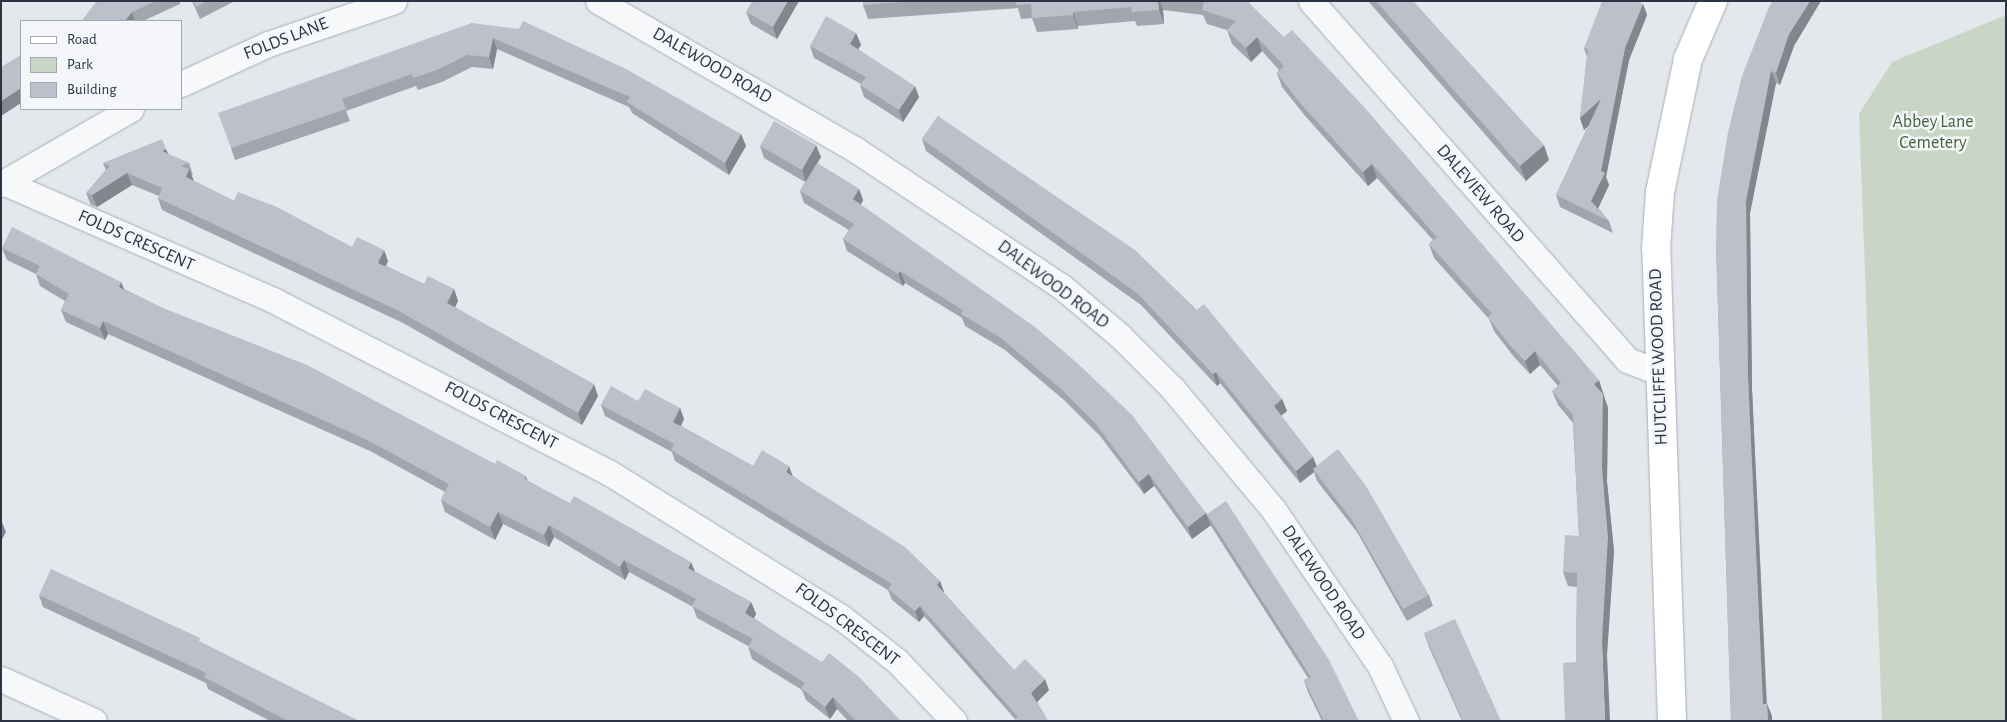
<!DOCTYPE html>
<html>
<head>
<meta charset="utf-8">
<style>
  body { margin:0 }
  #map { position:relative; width:2007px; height:722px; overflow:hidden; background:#e4e7ec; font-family:"Alegreya Sans",sans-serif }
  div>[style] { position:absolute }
  .green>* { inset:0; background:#c9d6c5 }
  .roads { filter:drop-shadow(0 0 1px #a9aeb7) drop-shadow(0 0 1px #a9aeb7) }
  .street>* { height:25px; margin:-12.5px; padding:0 12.5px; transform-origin:12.5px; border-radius:12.5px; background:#f7f8fa }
  .secondary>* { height:28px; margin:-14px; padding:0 14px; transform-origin:14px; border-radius:14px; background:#fff }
  .wall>* { inset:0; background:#a1a5ae }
  .shaded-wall>* { inset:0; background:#83868d }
  .building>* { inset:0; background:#bbc0ca }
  span { translate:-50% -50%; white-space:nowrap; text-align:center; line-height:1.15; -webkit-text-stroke:5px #f4f6f9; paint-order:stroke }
  .street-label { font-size:18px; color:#2b3445 }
  .park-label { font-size:18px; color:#3f6138 }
  .frame { position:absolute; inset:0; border:2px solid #2b3445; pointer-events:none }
  .legend { position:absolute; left:20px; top:20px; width:162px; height:90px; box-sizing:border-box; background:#f4f6f9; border:1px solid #a4a8b1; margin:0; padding:6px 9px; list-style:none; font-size:15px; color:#2b3445 }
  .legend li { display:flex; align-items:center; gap:10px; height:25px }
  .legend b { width:25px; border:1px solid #a4a8b1 }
</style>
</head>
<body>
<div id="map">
  <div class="green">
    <div style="clip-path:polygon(2006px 15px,2006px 721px,1882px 721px,1859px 114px,1892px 62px)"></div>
  </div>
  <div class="roads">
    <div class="street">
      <div style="left:598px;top:1px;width:298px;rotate:30deg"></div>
      <div style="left:856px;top:150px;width:246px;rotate:33.6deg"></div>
      <div style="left:1061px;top:286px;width:77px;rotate:40.3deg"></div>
      <div style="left:1120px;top:336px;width:75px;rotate:45deg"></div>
      <div style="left:1173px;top:389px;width:156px;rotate:50.2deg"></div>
      <div style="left:1273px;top:509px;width:190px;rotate:55.7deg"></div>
      <div style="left:1380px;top:666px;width:61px;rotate:64.7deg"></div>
      <div style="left:1311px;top:1px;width:478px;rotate:48.6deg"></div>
      <div style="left:1627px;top:360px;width:34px;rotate:21deg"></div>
      <div style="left:181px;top:84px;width:96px;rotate:-24.7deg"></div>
      <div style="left:268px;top:44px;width:133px;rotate:-18.8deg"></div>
      <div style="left:3px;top:182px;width:297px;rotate:23.6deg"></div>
      <div style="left:275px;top:301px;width:374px;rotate:27.2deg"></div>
      <div style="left:608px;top:472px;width:274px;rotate:31.9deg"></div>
      <div style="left:841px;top:617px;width:71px;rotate:38.2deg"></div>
      <div style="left:897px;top:661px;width:83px;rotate:46.5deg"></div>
      <div style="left:1px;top:184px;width:150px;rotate:-30deg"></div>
      <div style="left:1px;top:679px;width:102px;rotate:24.3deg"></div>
    </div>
    <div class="secondary">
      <div style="left:1672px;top:721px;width:472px;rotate:-91.9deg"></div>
      <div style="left:1656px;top:249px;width:57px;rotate:-86deg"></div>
      <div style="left:1660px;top:192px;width:136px;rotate:-78.1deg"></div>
      <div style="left:1688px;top:59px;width:63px;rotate:-66.7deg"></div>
    </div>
  </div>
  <div class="wall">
    <div style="clip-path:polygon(97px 1px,180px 1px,180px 4px,143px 21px,82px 21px)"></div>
    <div style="clip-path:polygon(192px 1px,235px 1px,200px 19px)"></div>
    <div style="clip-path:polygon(753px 1px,799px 1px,777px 39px,751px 24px,746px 12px)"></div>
    <div style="clip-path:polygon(863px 1px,1247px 1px,1604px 394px,1603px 394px,1608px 408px,1607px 482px,1614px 551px,1607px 654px,1576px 662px,1577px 587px,1568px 586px,1563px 572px,1579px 536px,1573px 423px,1558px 405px,1552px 391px,1558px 386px,1540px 365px,1530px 374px,1514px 357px,1494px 331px,1489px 319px,1434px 258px,1429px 244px,1433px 240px,1377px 178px,1368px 186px,1306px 117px,1282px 87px,1277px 73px,1279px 70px,1262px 51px,1251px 62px,1232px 44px,1227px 30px,1207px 24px,1203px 15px,1163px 10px,1164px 24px,1137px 26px,1135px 21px,1078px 26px,1078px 29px,1037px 32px,1032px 18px,1021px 19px,1018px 8px,868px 19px,863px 5px)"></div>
    <div style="clip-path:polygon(1368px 1px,1413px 1px,1549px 160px,1526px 181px)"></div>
    <div style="clip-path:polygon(1773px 1px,1794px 46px,1780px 85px,1776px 83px,1750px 213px,1752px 389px,1767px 704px,1772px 716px,1772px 721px,1731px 721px,1716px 245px)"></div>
    <div style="clip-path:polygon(1643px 4px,1647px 15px,1629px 60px,1606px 177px,1609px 185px,1598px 208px,1609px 221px,1613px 233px,1560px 207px,1556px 195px,1588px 126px,1584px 130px,1580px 118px,1587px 57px,1584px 48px)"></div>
    <div style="clip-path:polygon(472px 23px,741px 134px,746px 146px,729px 175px,632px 113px,629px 107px,497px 49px,493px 69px,472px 67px,442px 82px,418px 90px,416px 86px,346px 111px,350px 121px,235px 160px,231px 148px)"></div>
    <div style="clip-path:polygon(856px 33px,861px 45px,858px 49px,919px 97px,903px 122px,864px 97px,860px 85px,861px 84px,814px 58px,810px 46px)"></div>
    <div style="clip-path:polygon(938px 116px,1282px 399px,1287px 411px,1281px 416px,1313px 457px,1316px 466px,1429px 595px,1433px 606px,1407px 621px,1357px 532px,1317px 481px,1314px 472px,1300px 483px,1220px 383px,1217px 386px,1141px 305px,926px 151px,922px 139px)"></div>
    <div style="clip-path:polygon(760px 146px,821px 157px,817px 163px,859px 189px,863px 200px,861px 205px,1206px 513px,1211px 525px,1192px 539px,1154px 486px,1144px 494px,1100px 436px,1064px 400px,1005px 350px,965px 326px,962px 318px,905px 283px,903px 286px,847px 251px,843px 239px,849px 230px,804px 203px,800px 191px,805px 182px,764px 158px)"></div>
    <div style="clip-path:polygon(168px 154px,189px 163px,193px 175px,191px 175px,194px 181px,234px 201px,388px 261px,386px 266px,424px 284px,454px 289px,458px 301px,455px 307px,598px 396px,582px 425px,403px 323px,162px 210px,158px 198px,159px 196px,132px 185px,97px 207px,91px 205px,86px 193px,106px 170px,103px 163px)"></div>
    <div style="clip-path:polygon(2px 248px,121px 282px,124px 289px,158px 306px,495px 464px,526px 476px,528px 481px,751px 602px,756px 614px,754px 618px,901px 721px,848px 721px,837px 709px,830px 719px,806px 700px,802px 690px,752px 659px,748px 646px,697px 618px,693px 607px,629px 572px,625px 580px,554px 537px,549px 547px,503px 524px,495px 540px,445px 512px,441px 500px,445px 492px,370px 451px,108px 334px,105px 340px,66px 322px,61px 310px,65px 301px,40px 286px,36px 274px,7px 260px)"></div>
    <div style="clip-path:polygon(638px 401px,680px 408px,684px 419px,681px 426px,753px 466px,793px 476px,940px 581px,944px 592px,944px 593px,1014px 670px,1049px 690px,1037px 702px,1048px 721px,1015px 721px,1015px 719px,924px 616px,919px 622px,892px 600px,888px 590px,675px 461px,672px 452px,605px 416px,601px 405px)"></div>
    <div style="clip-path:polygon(1207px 514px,1359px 721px,1322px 721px,1308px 692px,1304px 680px,1308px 678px,1211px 526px)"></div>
    <div style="clip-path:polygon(39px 595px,202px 643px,359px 721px,270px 721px,208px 689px,206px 683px,43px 607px)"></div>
    <div style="clip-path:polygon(1424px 633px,1501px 721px,1462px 721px,1429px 647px)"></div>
  </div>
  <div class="shaded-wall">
    <div style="clip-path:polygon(788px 1px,799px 1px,777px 39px,773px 27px)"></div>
    <div style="clip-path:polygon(1158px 1px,1160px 1px,1163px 10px,1164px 24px,1159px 10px)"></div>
    <div style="clip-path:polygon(1810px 1px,1821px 1px,1794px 46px,1780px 85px,1776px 73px,1789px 34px)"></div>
    <div style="clip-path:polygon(1643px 4px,1647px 15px,1629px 60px,1606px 177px,1609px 185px,1596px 213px,1591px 201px,1601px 171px,1625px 48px)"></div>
    <div style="clip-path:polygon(132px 12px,135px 21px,125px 21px)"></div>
    <div style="clip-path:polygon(1073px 12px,1078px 26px,1078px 29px,1073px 15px)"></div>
    <div style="clip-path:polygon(856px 33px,861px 45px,854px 56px,850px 44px)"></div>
    <div style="clip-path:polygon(1257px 37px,1262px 51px,1251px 62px,1246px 48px)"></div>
    <div style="clip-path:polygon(493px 38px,497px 49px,493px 69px,489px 57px)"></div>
    <div style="clip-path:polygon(1771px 71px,1776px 83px,1750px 213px,1752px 389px,1767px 716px,1763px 704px,1748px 377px,1746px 201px)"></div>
    <div style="clip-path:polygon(915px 86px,919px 97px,903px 122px,899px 110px)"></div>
    <div style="clip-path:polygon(21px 88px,21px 103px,1px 116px,1px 101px)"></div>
    <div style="clip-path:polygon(1601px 99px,1605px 111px,1584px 130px,1580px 118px)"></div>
    <div style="clip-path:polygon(741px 134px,746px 146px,729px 175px,725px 163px)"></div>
    <div style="clip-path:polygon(816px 145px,821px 157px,806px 182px,802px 170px)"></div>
    <div style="clip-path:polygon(1544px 145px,1549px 160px,1526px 181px,1520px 166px)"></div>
    <div style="clip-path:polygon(166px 149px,171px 160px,162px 151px)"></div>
    <div style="clip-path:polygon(1372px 164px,1377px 178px,1368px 186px,1363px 172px)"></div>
    <div style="clip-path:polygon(189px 169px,194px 181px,186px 177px)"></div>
    <div style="clip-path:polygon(127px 173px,132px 185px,97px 207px,92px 195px)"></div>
    <div style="clip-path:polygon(859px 189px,863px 200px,857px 211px,853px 199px)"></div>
    <div style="clip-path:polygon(384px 250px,388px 261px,382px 274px,378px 263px)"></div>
    <div style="clip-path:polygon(900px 271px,905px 283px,903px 286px,898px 274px)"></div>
    <div style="clip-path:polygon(121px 282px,126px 294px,119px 287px)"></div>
    <div style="clip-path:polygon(454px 289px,458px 301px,451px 315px,447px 303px)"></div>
    <div style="clip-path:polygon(103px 321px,108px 334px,105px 340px,100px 328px)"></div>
    <div style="clip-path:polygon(1535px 351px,1540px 365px,1530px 374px,1525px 361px)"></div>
    <div style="clip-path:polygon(1216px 372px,1220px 383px,1217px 386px,1213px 374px)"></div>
    <div style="clip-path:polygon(1599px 380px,1608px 408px,1607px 482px,1614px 551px,1607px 654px,1610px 721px,1605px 721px,1602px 641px,1594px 384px)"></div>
    <div style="clip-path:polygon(594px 384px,598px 396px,582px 425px,578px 413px)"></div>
    <div style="clip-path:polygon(1282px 399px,1287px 411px,1278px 418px,1274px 406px)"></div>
    <div style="clip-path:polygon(680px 408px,684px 419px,677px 433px,673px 422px)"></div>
    <div style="clip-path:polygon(1313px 457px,1318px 469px,1313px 469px,1314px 472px,1300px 483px,1296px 471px)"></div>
    <div style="clip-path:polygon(789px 466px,793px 477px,786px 472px)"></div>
    <div style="clip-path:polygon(1149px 474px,1154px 486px,1144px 494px,1139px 482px)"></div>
    <div style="clip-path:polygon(498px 512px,503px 524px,495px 540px,490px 527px)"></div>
    <div style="clip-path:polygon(1206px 513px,1211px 525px,1192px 539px,1188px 527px)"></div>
    <div style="clip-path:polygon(1px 520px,6px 532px,1px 541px)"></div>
    <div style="clip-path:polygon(549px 525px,554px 537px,549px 547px,544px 535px)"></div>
    <div style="clip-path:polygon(624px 560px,629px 572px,625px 580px,620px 567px)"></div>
    <div style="clip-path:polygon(691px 562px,696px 574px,688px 568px)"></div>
    <div style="clip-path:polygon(940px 581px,944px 592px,941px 596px,937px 585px)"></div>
    <div style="clip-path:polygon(751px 602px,756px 614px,750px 625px,745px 613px)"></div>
    <div style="clip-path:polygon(920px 606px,924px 616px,919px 622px,915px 611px)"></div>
    <div style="clip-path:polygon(1045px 679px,1049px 690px,1035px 704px,1031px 693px)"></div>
    <div style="clip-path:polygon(833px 697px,837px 709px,830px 719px,825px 707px)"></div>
    <div style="clip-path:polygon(1767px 704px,1772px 716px,1772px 721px,1768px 721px)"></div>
  </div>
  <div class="building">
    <div style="clip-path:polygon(97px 1px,156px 1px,132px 12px,125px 21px,121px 19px,119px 21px,82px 21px)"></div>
    <div style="clip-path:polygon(193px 1px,207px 1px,196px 7px)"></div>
    <div style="clip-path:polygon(753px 1px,788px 1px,773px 27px,746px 12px)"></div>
    <div style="clip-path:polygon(863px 1px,917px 1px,863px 5px)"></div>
    <div style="clip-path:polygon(1016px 1px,1158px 1px,1159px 10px,1132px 12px,1131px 7px,1073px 12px,1073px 15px,1032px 18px,1031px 4px,1016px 5px)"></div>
    <div style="clip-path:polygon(1203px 1px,1247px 1px,1284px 37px,1292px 30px,1365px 108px,1599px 380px,1594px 384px,1603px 394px,1602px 468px,1608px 537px,1602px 641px,1605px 721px,1565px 721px,1563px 663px,1576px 662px,1577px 573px,1563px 572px,1565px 535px,1579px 536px,1573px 415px,1552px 391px,1561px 383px,1535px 351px,1525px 361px,1508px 343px,1488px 317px,1492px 314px,1429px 244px,1437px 237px,1372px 164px,1363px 172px,1300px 103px,1277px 73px,1284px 66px,1257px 37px,1246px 48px,1227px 30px,1236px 21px,1202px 10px,1204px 1px)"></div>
    <div style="clip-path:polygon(1376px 1px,1413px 1px,1544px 145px,1520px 166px)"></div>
    <div style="clip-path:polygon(1602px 1px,1637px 1px,1643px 4px,1625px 48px,1601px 171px,1605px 173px,1591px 201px,1609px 221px,1556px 195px,1601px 99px,1580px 118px,1588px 49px,1584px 48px)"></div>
    <div style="clip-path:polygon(1773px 1px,1810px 1px,1789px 34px,1776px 73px,1771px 71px,1746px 201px,1748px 377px,1763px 704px,1767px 704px,1768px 721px,1731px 721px,1716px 245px,1717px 201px,1728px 132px,1742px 76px,1769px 7px)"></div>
    <div style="clip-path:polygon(826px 16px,856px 33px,850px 44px,915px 86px,899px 110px,860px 85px,866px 77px,810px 46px)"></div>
    <div style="clip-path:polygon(523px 21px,626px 69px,741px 134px,725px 163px,627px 102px,630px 97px,493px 38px,489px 57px,467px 55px,437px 70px,413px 78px,412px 74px,342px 99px,346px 109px,231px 148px,218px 113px,472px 23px,519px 29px)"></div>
    <div style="clip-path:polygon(21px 55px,21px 88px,1px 101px,1px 67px)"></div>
    <div style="clip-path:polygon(938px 116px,1135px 250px,1197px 310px,1204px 304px,1282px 399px,1274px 406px,1313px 457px,1296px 471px,1216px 372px,1213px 374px,1137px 293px,922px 139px)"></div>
    <div style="clip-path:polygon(774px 121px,816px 145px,802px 170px,760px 146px)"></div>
    <div style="clip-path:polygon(162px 139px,166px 149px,162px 151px,189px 163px,181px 166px,189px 169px,186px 177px,234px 201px,238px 192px,277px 207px,352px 247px,357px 237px,384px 250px,378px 263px,424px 284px,428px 276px,454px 289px,447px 303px,594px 384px,578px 413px,399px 311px,158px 198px,162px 188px,127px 173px,92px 195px,86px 193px,110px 166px,103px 163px)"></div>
    <div style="clip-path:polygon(817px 163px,859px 189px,853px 199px,1035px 327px,1076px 362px,1132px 415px,1206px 513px,1188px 527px,1149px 474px,1139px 482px,1096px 424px,1060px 388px,1001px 338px,961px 314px,963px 310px,900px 271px,898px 274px,843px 239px,854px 224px,800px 191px)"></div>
    <div style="clip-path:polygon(12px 227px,121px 282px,119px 287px,158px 306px,307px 365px,495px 464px,497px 460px,526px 476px,524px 479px,570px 503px,574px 496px,691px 562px,688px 568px,751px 602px,745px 613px,822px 662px,829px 653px,858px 676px,901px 721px,856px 721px,833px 697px,825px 707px,801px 688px,805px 683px,748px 647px,753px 639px,692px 606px,696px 599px,624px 560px,620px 567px,549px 525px,544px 535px,498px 512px,490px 527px,441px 500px,449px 484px,365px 439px,103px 321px,100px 328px,61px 310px,69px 294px,36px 274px,40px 266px,2px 248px)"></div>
    <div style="clip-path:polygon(611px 386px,638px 401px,645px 389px,680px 408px,673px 422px,753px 466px,762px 450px,789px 466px,786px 472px,905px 547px,940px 581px,937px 585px,1014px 670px,1025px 659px,1045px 679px,1031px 693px,1048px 721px,1016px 721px,1015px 719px,1018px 717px,920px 606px,915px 611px,888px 589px,892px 584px,671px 450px,674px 444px,601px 405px)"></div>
    <div style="clip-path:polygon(1338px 449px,1366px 486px,1429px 595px,1403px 609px,1352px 520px,1313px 469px)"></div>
    <div style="clip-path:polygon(1226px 501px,1329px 660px,1359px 721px,1328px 721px,1327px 719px,1324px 721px,1304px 680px,1311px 677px,1207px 514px)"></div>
    <div style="clip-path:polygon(51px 569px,200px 638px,199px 641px,359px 721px,288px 721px,204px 677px,206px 673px,39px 595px)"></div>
    <div style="clip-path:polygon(1455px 619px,1501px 721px,1463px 721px,1424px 633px)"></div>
  </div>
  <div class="street-label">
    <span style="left:286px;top:39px;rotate:-21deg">FOLDS LANE</span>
    <span style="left:712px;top:66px;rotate:30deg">DALEWOOD ROAD</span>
    <span style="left:1480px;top:194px;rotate:49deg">DALEVIEW ROAD</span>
    <span style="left:136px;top:241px;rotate:24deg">FOLDS CRESCENT</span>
    <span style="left:1053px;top:285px;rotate:37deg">DALEWOOD ROAD</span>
    <span style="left:1659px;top:357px;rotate:-92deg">HUTCLIFFE WOOD ROAD</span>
    <span style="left:501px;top:416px;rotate:28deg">FOLDS CRESCENT</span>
    <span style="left:1323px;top:583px;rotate:56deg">DALEWOOD ROAD</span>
    <span style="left:847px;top:625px;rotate:37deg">FOLDS CRESCENT</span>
  </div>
  <div class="park-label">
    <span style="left:1933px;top:133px">Abbey Lane<br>Cemetery</span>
  </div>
  <div class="frame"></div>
  <ul class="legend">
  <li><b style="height:6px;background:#fff"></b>Road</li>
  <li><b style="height:14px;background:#c9d6c5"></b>Park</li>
  <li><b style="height:14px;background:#bbc0ca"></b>Building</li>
  </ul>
</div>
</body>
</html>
